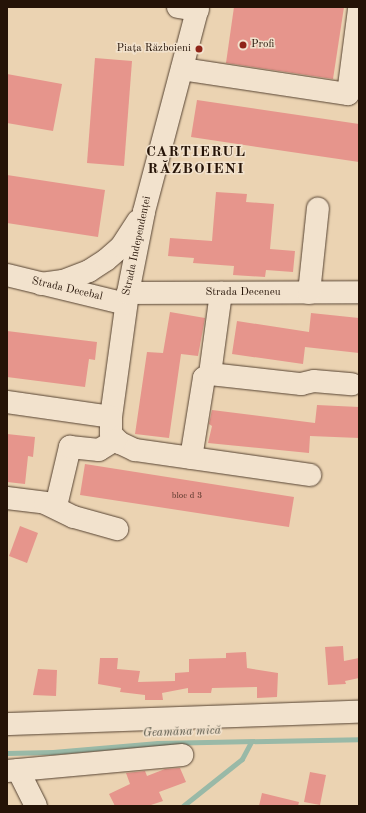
<!DOCTYPE html>
<html>
<head>
<meta charset="utf-8">
<style>
  body { margin:0 }
  #map { position:relative; width:366px; height:813px; overflow:hidden; background:#ebd3b2; font-family:"Old Standard TT",serif }
  div>[style] { position:absolute }
  .stream>* { height:4.5px; margin:-2.25px; padding:0 2.25px; transform-origin:2.25px; border-radius:2.25px; background:#99b9a7 }
  .building>* { inset:0; background:#e6958c }
  .roads { filter:drop-shadow(0 0 1px #564332) drop-shadow(0 0 1px #564332) }
  .minor>* { height:22px; margin:-11px; padding:0 11px; transform-origin:11px; border-radius:11px; background:#f2e2cd }
  .dots>* { width:11px; height:11px; translate:-50% -50%; box-sizing:border-box; border:2px solid #f2e2cd; border-radius:50% }
  span { translate:-50% -50%; white-space:nowrap; text-align:center; line-height:1.15; -webkit-text-stroke:3px #f2e2cd; paint-order:stroke }
  .number-label { font-size:9px; color:#553428 }
  .number-label span { -webkit-text-stroke-width:0 }
  .poi-label { font-size:11px; color:#251307 }
  .left { translate:0 -50%; text-align:left }
  .right { translate:-100% -50%; text-align:right }
  .street-label { font-size:11px; color:#251307 }
  .water-label { font-size:12px; color:#4e4d3f; font-style:italic }
  .district-label { font-size:15px; color:#251307; font-weight:700; letter-spacing:1px }
  .frame { position:absolute; inset:0; border:8px solid #251307; pointer-events:none }
</style>
</head>
<body>
<div id="map">
  <div class="stream">
    <div style="left:7px;top:753px;width:46px;rotate:-1.2deg"></div>
    <div style="left:53px;top:752px;width:105px;rotate:-4.9deg"></div>
    <div style="left:158px;top:743px;width:201px;rotate:-1.1deg"></div>
    <div style="left:183px;top:806px;width:75px;rotate:-38.5deg"></div>
    <div style="left:242px;top:759px;width:19px;rotate:-62deg"></div>
  </div>
  <div class="building">
    <div style="clip-path:polygon(234px 7px,344px 7px,333px 79px,226px 63px)"></div>
    <div style="clip-path:polygon(95px 58px,132px 61px,124px 166px,87px 163px)"></div>
    <div style="clip-path:polygon(7px 74px,62px 84px,53px 131px,7px 123px)"></div>
    <div style="clip-path:polygon(197px 100px,359px 124px,359px 162px,191px 137px)"></div>
    <div style="clip-path:polygon(7px 175px,105px 190px,98px 237px,7px 223px)"></div>
    <div style="clip-path:polygon(216px 192px,247px 194px,246px 202px,274px 204px,270px 249px,295px 251px,293px 272px,266px 270px,265px 277px,233px 275px,234px 266px,193px 263px,194px 258px,168px 256px,170px 238px,212px 241px)"></div>
    <div style="clip-path:polygon(170px 312px,205px 318px,198px 356px,181px 354px,169px 438px,135px 434px,147px 352px,163px 353px)"></div>
    <div style="clip-path:polygon(311px 313px,359px 318px,359px 353px,305px 347px,303px 364px,232px 354px,237px 321px,309px 332px)"></div>
    <div style="clip-path:polygon(7px 331px,97px 342px,95px 360px,89px 359px,85px 387px,7px 377px)"></div>
    <div style="clip-path:polygon(317px 405px,359px 407px,359px 438px,310px 436px,309px 453px,208px 443px,212px 426px,209px 424px,212px 410px,315px 423px)"></div>
    <div style="clip-path:polygon(7px 434px,35px 437px,33px 457px,28px 456px,25px 484px,7px 482px)"></div>
    <div style="clip-path:polygon(85px 464px,294px 497px,289px 527px,80px 495px)"></div>
    <div style="clip-path:polygon(20px 526px,38px 533px,27px 563px,9px 556px)"></div>
    <div style="clip-path:polygon(343px 646px,344px 661px,359px 658px,359px 678px,345px 681px,346px 684px,328px 685px,325px 647px)"></div>
    <div style="clip-path:polygon(246px 652px,247px 668px,278px 673px,277px 697px,257px 698px,257px 687px,212px 688px,211px 693px,188px 693px,188px 688px,162px 693px,163px 700px,145px 700px,145px 695px,120px 692px,121px 688px,98px 684px,100px 658px,118px 658px,117px 669px,140px 671px,138px 682px,175px 681px,175px 673px,189px 672px,189px 659px,226px 658px,226px 653px)"></div>
    <div style="clip-path:polygon(38px 669px,57px 670px,56px 696px,33px 695px)"></div>
    <div style="clip-path:polygon(180px 768px,186px 782px,159px 792px,163px 801px,148px 806px,115px 806px,109px 794px,130px 784px,126px 773px,145px 771px,147px 776px,165px 769px)"></div>
    <div style="clip-path:polygon(310px 772px,326px 775px,320px 805px,304px 802px)"></div>
    <div style="clip-path:polygon(262px 793px,299px 802px,298px 806px,259px 806px)"></div>
  </div>
  <div class="roads">
    <div class="minor">
      <div style="left:178px;top:7px;width:20px;rotate:9deg"></div>
      <div style="left:198px;top:7px;width:212px;rotate:104.8deg"></div>
      <div style="left:144px;top:212px;width:83px;rotate:101.2deg"></div>
      <div style="left:128px;top:293px;width:125px;rotate:97.8deg"></div>
      <div style="left:111px;top:417px;width:17px;rotate:90deg"></div>
      <div style="left:111px;top:434px;width:13px;rotate:45deg"></div>
      <div style="left:120px;top:443px;width:17px;rotate:25deg"></div>
      <div style="left:135px;top:450px;width:177px;rotate:8.1deg"></div>
      <div style="left:182px;top:69px;width:168px;rotate:8.6deg"></div>
      <div style="left:348px;top:94px;width:86px;rotate:-82.6deg"></div>
      <div style="left:7px;top:275px;width:122px;rotate:13.7deg"></div>
      <div style="left:41px;top:284px;width:22px;rotate:-8deg"></div>
      <div style="left:63px;top:281px;width:28px;rotate:-21deg"></div>
      <div style="left:89px;top:271px;width:20px;rotate:-33deg"></div>
      <div style="left:106px;top:260px;width:20px;rotate:-41deg"></div>
      <div style="left:121px;top:247px;width:31px;rotate:-57deg"></div>
      <div style="left:128px;top:293px;width:231px;rotate:-0.2deg"></div>
      <div style="left:309px;top:293px;width:85px;rotate:-84deg"></div>
      <div style="left:210px;top:374px;width:82px;rotate:-82.3deg"></div>
      <div style="left:7px;top:402px;width:105px;rotate:8.2deg"></div>
      <div style="left:191px;top:458px;width:81px;rotate:-80.8deg"></div>
      <div style="left:204px;top:378px;width:7px;rotate:-34deg"></div>
      <div style="left:210px;top:374px;width:92px;rotate:6.3deg"></div>
      <div style="left:301px;top:384px;width:13px;rotate:-13deg"></div>
      <div style="left:314px;top:381px;width:38px;rotate:5deg"></div>
      <div style="left:7px;top:498px;width:38px;rotate:7deg"></div>
      <div style="left:45px;top:503px;width:32px;rotate:26deg"></div>
      <div style="left:74px;top:517px;width:45px;rotate:15.6deg"></div>
      <div style="left:56px;top:506px;width:61px;rotate:-76.7deg"></div>
      <div style="left:70px;top:447px;width:29px;rotate:6deg"></div>
      <div style="left:99px;top:450px;width:19px;rotate:-32deg"></div>
      <div style="left:7px;top:724px;width:352px;rotate:-2deg"></div>
      <div style="left:18px;top:770px;width:40px;rotate:63.4deg"></div>
      <div style="left:7px;top:771px;width:176px;rotate:-5.2deg"></div>
    </div>
  </div>
  <div class="dots">
    <div style="left:243px;top:45px;background:#8f2418"></div>
    <div style="left:199px;top:49px;background:#8f2418"></div>
  </div>
  <div class="number-label">
    <span style="left:187px;top:496px">bloc d 3</span>
  </div>
  <div class="poi-label">
    <span class="left" style="left:251px;top:45px">Profi</span>
    <span class="right" style="left:191px;top:49px">Piața Războieni</span>
  </div>
  <div class="street-label">
    <span style="left:138px;top:246px;rotate:-78deg">Strada Independenței</span>
    <span style="left:67px;top:290px;rotate:13deg">Strada Decebal</span>
    <span style="left:243px;top:293px">Strada Deceneu</span>
  </div>
  <div class="water-label">
    <span style="left:182px;top:733px;rotate:-2deg">Geamăna mică</span>
  </div>
  <div class="district-label">
    <span style="left:196px;top:161px">CARTIERUL<br>RĂZBOIENI</span>
  </div>
  <div class="frame"></div>
</div>
</body>
</html>
